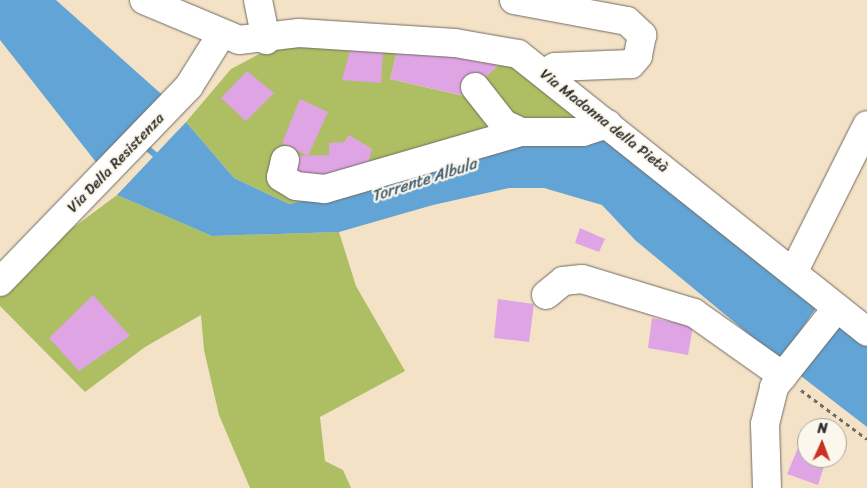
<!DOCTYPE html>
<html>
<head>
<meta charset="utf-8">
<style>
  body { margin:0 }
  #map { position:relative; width:867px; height:488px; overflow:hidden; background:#f4e2c7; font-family:Sriracha,sans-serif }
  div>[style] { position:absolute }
  .green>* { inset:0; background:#adbf62 }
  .water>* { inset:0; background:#62a4d6 }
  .stream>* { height:5.5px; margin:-2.75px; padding:0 2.75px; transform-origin:2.75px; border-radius:2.75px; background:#62a4d6 }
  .building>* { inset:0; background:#dfa4e4 }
  .path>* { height:3px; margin-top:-1.5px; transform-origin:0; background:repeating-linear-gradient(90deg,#716b62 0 4px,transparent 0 8px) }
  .roads { filter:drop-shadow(0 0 1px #716b62) drop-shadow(0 0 1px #716b62) }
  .minor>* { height:28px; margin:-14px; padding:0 14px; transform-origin:14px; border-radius:14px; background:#fff }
  .major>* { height:28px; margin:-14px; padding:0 14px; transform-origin:14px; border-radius:14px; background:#fff }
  span { translate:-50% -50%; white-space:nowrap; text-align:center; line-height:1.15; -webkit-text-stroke:4.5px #fbf7ec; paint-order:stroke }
  .street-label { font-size:15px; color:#2b2b2b }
  .water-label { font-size:16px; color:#415b6f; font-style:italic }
  .north { position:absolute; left:797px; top:418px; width:50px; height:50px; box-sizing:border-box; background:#fbf7ec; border:1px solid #a8a59f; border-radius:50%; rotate:2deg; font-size:14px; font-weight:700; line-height:20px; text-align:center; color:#2b2b2b }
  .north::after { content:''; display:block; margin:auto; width:18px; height:22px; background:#c8321e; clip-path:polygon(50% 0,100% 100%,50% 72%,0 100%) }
</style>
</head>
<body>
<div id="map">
  <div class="green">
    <div style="clip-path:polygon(299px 33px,350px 50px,398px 48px,390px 79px,464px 96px,503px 61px,517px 67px,592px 130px,289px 204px,234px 178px,186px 122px,231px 69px)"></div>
    <div style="clip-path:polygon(117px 195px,212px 236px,339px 232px,356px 286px,405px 371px,320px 417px,325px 461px,343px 470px,351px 488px,250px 488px,219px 415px,204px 350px,201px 315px,145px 347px,85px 392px,0 306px,0 282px)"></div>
  </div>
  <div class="water">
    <div style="clip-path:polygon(0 0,56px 0,168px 100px,103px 171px,0 40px)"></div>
    <div style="clip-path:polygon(186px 122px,234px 178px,289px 204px,342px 192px,516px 138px,599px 138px,617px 145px,819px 304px,780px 360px,635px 240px,602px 205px,544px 188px,509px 188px,433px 205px,339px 232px,212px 236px,117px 195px)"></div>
    <div style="clip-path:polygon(839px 321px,867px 343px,867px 427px,797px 373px)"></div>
  </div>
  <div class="stream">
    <div style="left:143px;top:144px;width:23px;rotate:41deg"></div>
  </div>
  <div class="building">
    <div style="clip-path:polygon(398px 48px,503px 61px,465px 96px,390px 79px)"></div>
    <div style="clip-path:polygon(350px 50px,383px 52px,381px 83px,342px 80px)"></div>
    <div style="clip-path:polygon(247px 71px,274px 93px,246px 121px,221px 98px)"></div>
    <div style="clip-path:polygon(300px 99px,328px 112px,308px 156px,282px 143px)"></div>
    <div style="clip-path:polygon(349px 135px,372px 149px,368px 163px,319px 183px,291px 179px,297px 156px,329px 155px,329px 143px,344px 142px)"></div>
    <div style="clip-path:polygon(580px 228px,605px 239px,599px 252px,575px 243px)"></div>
    <div style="clip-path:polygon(93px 295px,130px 336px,79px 371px,49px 338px)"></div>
    <div style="clip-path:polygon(498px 299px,534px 304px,529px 342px,494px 338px)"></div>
    <div style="clip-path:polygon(652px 318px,693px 326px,688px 355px,648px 348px)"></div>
    <div style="clip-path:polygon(798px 448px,807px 452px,807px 458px,826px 460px,818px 485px,787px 474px)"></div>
  </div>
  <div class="path">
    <div style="left:801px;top:390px;width:82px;rotate:36.6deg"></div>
  </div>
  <div class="roads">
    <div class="minor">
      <div style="left:258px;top:0;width:41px;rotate:78.7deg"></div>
      <div style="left:514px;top:0;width:115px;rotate:10.5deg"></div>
      <div style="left:627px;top:21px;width:21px;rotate:43deg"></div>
      <div style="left:642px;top:35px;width:21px;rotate:101deg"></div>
      <div style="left:638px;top:56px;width:11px;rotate:131deg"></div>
      <div style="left:631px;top:64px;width:76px;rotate:177.7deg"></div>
      <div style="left:555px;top:67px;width:13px;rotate:151deg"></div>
      <div style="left:475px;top:87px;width:47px;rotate:51.9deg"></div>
      <div style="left:504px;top:124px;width:19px;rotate:25deg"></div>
      <div style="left:521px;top:132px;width:62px"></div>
      <div style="left:583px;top:132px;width:26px;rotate:-18deg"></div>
      <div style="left:285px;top:160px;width:17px;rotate:103deg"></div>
      <div style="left:281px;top:177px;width:17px;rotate:31deg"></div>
      <div style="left:296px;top:186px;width:29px;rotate:6deg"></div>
      <div style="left:325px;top:189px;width:204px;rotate:-16.2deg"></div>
      <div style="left:794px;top:271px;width:163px;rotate:-63.4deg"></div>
      <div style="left:0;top:282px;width:272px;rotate:-46deg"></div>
      <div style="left:189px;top:86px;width:60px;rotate:-57.9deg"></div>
      <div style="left:546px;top:295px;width:22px;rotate:-39deg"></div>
      <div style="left:563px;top:281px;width:19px;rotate:-6deg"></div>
      <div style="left:582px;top:279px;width:117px;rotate:16.9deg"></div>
      <div style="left:694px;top:313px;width:109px;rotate:35.3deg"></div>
      <div style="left:767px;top:488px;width:64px;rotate:-91.8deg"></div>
      <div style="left:765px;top:424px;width:38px;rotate:-76deg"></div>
      <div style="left:774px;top:387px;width:100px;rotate:-51.5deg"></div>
    </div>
    <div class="major">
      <div style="left:144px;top:0;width:103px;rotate:22.8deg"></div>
      <div style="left:239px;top:40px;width:60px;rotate:-6.7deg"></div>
      <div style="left:299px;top:33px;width:156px;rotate:3.7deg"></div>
      <div style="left:455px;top:43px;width:64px;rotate:9.9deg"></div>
      <div style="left:518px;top:54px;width:446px;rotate:38.5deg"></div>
    </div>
  </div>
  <div class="street-label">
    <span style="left:604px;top:121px;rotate:38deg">Via Madonna della Pietà</span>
    <span style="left:116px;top:163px;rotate:-46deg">Via Della Resistenza</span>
  </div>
  <div class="water-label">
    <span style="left:424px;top:180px;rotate:-18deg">Torrente Albula</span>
  </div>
  <div class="north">N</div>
</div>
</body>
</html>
